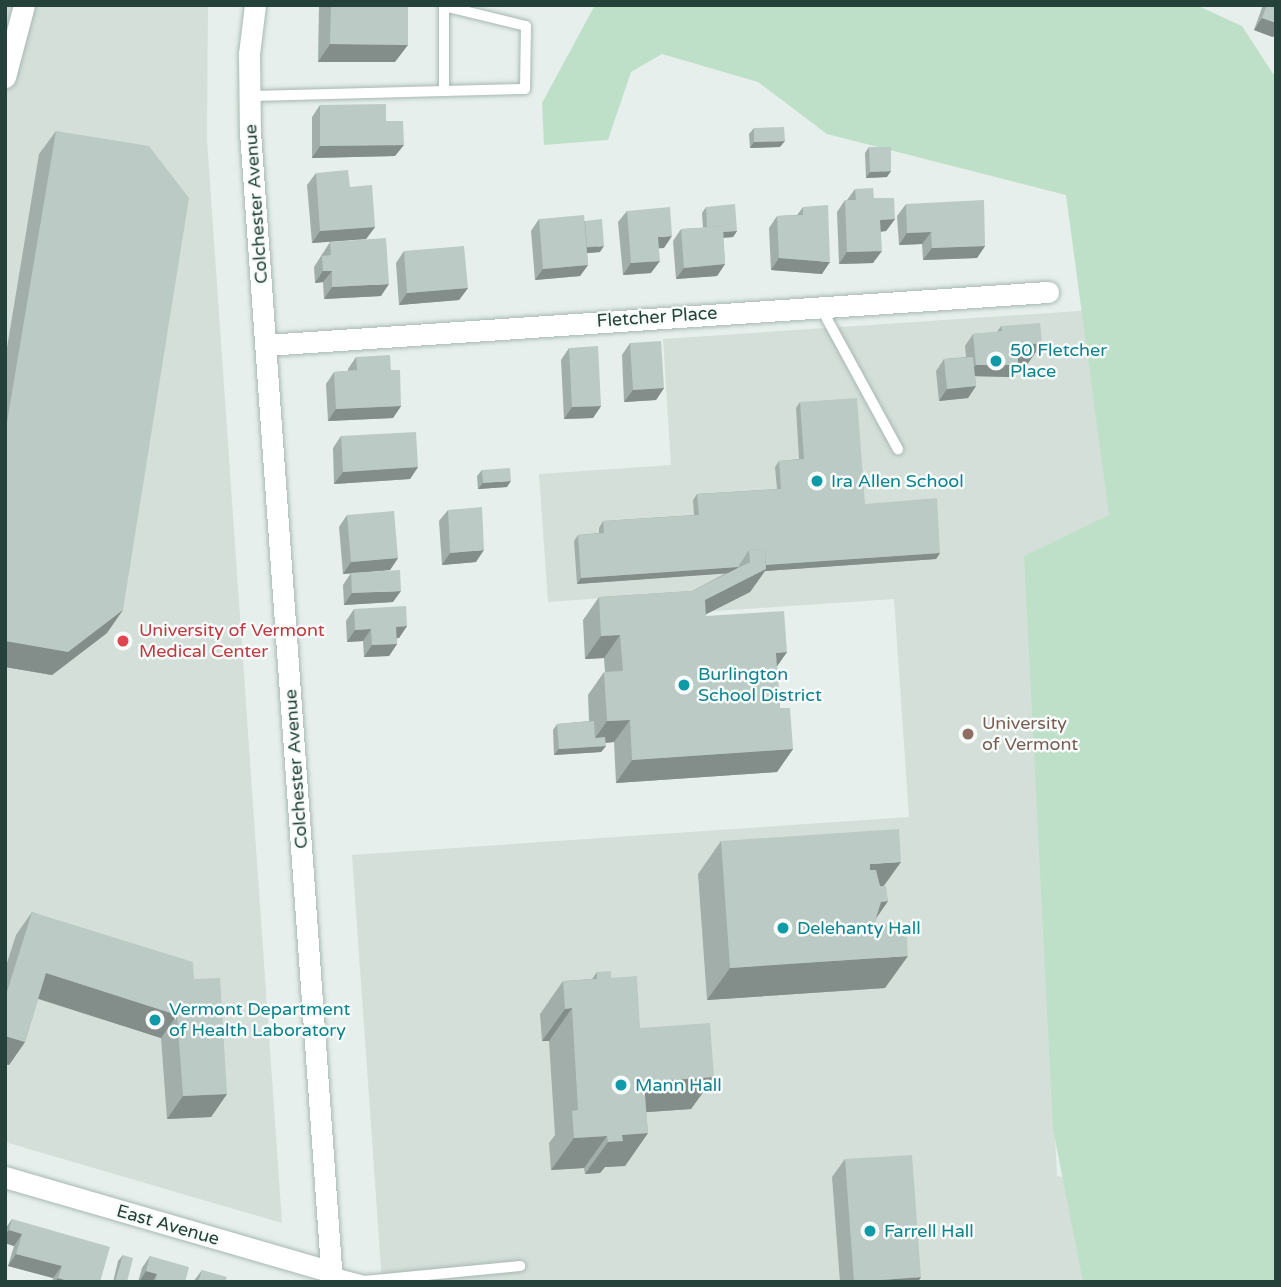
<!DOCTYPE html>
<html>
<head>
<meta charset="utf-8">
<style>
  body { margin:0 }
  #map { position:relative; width:1281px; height:1287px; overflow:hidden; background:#e6efeb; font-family:"Varela Round",sans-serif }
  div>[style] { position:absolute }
  .built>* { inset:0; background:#d4dfda }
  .green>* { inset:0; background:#bfe0c8 }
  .roads { filter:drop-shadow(0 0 2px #a8b8b2) drop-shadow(0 0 2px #a8b8b2) }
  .lane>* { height:10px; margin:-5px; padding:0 5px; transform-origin:5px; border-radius:5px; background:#fff }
  .street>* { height:21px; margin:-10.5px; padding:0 10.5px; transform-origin:10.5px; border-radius:10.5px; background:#fff }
  .secondary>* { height:21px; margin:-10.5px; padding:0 10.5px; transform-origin:10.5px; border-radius:10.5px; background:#fff }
  .wall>* { inset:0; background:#a1aea9 }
  .shaded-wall>* { inset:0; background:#838d89 }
  .building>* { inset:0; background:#bbcac4 }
  .dots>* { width:19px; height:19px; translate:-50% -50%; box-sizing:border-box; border:4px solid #f7fbf9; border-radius:50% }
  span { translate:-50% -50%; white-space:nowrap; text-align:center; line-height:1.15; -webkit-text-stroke:5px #f7fbf9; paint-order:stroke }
  .street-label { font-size:18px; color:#24423a }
  .culture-label { font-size:18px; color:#0d838f }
  .left { translate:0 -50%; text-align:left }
  .health-label { font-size:18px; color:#be3a42 }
  .education-label { font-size:18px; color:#785e54 }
  .frame { position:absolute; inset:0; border:7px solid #24423a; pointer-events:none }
</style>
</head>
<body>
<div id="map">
  <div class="built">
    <div style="clip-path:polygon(5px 5px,208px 5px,207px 140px,282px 1223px,5px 1142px)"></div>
    <div style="clip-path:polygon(1182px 304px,1132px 585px,1029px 652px,1057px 1176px,1276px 1221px,1276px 1282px,382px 1282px,352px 855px,909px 817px,894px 599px,702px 612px,700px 591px,548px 602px,539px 474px,671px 465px,663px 339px)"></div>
  </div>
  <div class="green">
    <div style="clip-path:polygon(595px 5px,1196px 5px,1242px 26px,1276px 78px,1276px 1282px,1083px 1282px,1053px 1129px,1024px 556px,1109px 515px,1066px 195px,827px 134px,758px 82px,662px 54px,631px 72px,608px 140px,544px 145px,542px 103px)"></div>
  </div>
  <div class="roads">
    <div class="lane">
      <div style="left:444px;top:5px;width:86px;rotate:90deg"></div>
      <div style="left:249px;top:96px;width:276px;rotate:-1.5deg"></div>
      <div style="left:525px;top:89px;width:63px;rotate:-89.1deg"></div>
      <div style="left:526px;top:26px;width:84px;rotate:-166.3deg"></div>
      <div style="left:821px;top:308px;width:161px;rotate:61.4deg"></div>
      <div style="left:331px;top:1272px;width:34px;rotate:15deg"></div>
      <div style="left:364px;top:1281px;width:157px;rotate:-5.5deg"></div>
    </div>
    <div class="street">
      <div style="left:5px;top:77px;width:74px;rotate:-75.2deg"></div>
      <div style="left:266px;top:345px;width:784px;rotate:-3.88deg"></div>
    </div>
    <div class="secondary">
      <div style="left:255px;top:5px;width:49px;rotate:97deg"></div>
      <div style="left:249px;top:54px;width:78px;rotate:89.3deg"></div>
      <div style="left:250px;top:132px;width:1153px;rotate:85.92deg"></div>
      <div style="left:5px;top:1177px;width:340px;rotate:16.2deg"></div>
    </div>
  </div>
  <div class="wall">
    <div style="clip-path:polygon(319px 5px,408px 5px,395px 62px,318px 62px)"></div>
    <div style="clip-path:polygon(1263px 5px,1276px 5px,1276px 32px,1273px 37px,1254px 30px)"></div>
    <div style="clip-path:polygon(320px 105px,386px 121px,395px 156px,312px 158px,312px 117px)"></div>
    <div style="clip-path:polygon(754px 128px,780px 147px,750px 148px,749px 134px)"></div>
    <div style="clip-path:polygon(56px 131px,107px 633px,52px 675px,5px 667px,5px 360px,39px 154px)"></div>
    <div style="clip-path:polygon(869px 147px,887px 177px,866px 178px,865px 153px)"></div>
    <div style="clip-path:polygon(316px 173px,350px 187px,375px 227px,366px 239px,312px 243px,307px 185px)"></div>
    <div style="clip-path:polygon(855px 189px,874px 198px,895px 219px,886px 231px,881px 232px,873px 263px,839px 264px,837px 212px,845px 200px,847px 200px)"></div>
    <div style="clip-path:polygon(906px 204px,985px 246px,977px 258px,923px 260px,922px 244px,899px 245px,897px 216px)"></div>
    <div style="clip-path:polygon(706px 207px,737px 231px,733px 237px,723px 238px,725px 264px,717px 276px,676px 279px,673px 241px,681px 229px,703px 228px,702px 213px)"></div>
    <div style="clip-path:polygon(803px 207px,822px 274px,771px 270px,769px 228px,777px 216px,797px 215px)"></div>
    <div style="clip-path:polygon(627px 211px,664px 248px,659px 248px,651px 273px,623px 275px,618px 222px)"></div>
    <div style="clip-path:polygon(539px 219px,585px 221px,600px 252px,587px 253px,588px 265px,580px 276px,535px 280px,531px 231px)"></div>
    <div style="clip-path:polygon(330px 242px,381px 296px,324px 299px,323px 282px,315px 283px,314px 267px)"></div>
    <div style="clip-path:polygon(404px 251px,468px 288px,459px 300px,399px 305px,396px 263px)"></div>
    <div style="clip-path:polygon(1001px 326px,1042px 343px,1026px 366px,1017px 366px,1010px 377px,975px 376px,976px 386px,968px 398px,939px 401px,936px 371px,944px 359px,966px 357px,965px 346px,973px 334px,997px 332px)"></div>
    <div style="clip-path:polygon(630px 343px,664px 388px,656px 400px,624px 402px,622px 355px)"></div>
    <div style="clip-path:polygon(569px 348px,601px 406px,593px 418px,564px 419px,561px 360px)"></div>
    <div style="clip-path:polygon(356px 357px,391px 370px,401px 406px,393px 418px,328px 421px,326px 384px,334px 372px,348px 371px,348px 369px)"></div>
    <div style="clip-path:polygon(800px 402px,865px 504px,940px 553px,936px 559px,765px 571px,750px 592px,705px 614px,706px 616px,787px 652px,777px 666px,780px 708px,793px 749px,777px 772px,616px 783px,614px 742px,605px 743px,606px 746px,601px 752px,554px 755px,553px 730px,557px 724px,589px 721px,588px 695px,604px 672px,605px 672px,604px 658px,585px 659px,583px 620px,599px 597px,692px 591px,726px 573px,577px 584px,574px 541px,578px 535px,599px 533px,599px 528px,603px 521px,694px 515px,693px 500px,697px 494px,777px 489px,775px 467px,779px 461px,799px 459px,796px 408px)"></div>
    <div style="clip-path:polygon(341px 436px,418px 467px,410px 479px,334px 484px,333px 448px)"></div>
    <div style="clip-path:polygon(482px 470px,507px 487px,478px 489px,477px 476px)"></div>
    <div style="clip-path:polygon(448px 510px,476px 562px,442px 565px,439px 521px)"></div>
    <div style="clip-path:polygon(347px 515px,398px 558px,390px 570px,343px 574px,339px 527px)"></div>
    <div style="clip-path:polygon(351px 573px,393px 602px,344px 605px,343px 585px)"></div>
    <div style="clip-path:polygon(354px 609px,407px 626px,399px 638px,397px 638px,397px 644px,389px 656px,364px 657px,363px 641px,347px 642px,346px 621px)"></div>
    <div style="clip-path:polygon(721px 841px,884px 886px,888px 901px,877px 917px,874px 925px,885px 988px,707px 1000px,698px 874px)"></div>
    <div style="clip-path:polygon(32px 912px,194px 979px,227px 1094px,211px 1117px,167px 1119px,161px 1038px,38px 999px,25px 1042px,9px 1065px,5px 1064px,5px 969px,16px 935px)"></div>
    <div style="clip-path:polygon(597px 972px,611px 978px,640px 1028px,714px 1077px,691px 1109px,646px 1112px,648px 1133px,625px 1166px,605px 1167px,600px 1173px,585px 1174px,584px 1168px,551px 1170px,549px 1143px,555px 1135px,549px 1041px,542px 1041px,540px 1014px,563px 981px,592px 979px)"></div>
    <div style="clip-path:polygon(845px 1159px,918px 1282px,840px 1282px,832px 1177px)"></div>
    <div style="clip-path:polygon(12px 1219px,100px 1282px,52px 1282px,53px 1278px,8px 1266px,14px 1246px,5px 1243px,5px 1229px)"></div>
    <div style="clip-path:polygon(123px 1255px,127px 1282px,113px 1282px,118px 1261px)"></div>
    <div style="clip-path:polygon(150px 1256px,185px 1282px,138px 1282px,142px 1268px)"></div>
    <div style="clip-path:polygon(202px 1270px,225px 1282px,193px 1282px)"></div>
  </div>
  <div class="shaded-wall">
    <div style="clip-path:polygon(1262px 18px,1276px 23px,1276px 32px,1273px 37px,1254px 30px)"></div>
    <div style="clip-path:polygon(330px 44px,408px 45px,395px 62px,318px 62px)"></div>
    <div style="clip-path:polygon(785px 141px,780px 147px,750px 148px,754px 142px)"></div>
    <div style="clip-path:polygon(404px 145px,395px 156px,312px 158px,320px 146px)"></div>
    <div style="clip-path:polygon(891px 171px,887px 177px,866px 178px,870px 172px)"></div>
    <div style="clip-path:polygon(895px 219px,886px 231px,872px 232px,880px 220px)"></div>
    <div style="clip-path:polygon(375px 227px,366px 239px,312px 243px,320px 231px)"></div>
    <div style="clip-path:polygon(737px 231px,733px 237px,703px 239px,708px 233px)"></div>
    <div style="clip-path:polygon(931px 232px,922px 244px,899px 245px,907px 233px)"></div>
    <div style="clip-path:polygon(672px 236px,664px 248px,650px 249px,658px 237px)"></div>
    <div style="clip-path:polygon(604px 246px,600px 252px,578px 254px,582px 248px)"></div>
    <div style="clip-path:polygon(985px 246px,977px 258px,923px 260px,932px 248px)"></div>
    <div style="clip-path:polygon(882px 251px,873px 263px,839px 264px,847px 252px)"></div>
    <div style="clip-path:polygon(779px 258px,830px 262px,822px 274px,771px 270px)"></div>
    <div style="clip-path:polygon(660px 261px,651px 273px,623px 275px,631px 263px)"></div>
    <div style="clip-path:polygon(725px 264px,717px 276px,676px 279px,684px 268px)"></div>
    <div style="clip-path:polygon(588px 265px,580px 276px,535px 280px,543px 269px)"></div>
    <div style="clip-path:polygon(323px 271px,332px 271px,323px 282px,315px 283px)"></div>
    <div style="clip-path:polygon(389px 284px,381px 296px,324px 299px,332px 287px)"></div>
    <div style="clip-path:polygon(468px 288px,459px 300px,399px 305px,407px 293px)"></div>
    <div style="clip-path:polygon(1042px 343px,1026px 366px,1017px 366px,1010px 377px,967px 376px,976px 365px,1018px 355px,1033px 344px)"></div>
    <div style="clip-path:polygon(976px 386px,968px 398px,939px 401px,947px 389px)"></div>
    <div style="clip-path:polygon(664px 388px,656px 400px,624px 402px,633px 390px)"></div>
    <div style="clip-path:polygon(401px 406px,393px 418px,328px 421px,336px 409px)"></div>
    <div style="clip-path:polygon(601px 406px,593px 418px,564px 419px,572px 407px)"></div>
    <div style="clip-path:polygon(418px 467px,410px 479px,334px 484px,343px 472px)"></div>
    <div style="clip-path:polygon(511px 481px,507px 487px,478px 489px,483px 483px)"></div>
    <div style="clip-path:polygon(484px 550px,476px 562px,442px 565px,450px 553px)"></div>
    <div style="clip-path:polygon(940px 553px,936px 559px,765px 571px,750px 592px,689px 623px,705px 600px,747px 566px)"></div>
    <div style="clip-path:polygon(398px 558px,390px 570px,343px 574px,351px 562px)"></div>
    <div style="clip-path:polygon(738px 567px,733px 573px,577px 584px,581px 578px)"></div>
    <div style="clip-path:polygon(401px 591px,393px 602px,344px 605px,352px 593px)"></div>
    <div style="clip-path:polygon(123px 610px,107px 633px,52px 675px,5px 667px,5px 641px)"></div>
    <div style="clip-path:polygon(407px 626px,399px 638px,388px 639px,396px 627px)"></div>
    <div style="clip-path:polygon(371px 629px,363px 641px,347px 642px,355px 630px)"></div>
    <div style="clip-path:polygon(620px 635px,604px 658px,585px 659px,601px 636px)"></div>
    <div style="clip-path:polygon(397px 644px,389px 656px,364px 657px,372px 645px)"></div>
    <div style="clip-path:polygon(787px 652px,771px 675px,776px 653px)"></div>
    <div style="clip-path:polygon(630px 720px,614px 742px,591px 744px,607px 721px)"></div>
    <div style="clip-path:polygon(606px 746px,601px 752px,554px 755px,559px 749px)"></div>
    <div style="clip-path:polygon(793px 749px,777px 772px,616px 783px,632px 760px)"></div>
    <div style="clip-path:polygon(901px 862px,878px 894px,847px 896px,870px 864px)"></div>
    <div style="clip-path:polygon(888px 901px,865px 934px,881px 902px)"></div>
    <div style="clip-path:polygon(908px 956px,885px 988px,707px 1000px,730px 968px)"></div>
    <div style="clip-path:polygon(46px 973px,177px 1015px,161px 1038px,30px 996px)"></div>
    <div style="clip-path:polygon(572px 1008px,549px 1041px,542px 1041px,565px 1009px)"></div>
    <div style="clip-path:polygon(5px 1036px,25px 1042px,9px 1065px,5px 1064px)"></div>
    <div style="clip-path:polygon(714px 1077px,691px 1109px,621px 1114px,644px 1082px)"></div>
    <div style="clip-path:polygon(227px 1094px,211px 1117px,167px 1119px,183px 1096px)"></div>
    <div style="clip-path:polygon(648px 1133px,625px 1166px,605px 1167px,600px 1173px,585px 1174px,608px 1142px,622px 1135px)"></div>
    <div style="clip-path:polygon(607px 1136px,584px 1168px,551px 1170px,574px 1138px)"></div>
    <div style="clip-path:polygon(9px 1230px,22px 1234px,14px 1246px,5px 1243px,5px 1235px)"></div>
    <div style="clip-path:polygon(16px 1254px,62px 1266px,53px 1278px,8px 1266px)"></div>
    <div style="clip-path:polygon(146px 1271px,157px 1274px,152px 1282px,139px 1282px)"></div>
    <div style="clip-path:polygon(921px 1277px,918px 1282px,859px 1282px)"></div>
    <div style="clip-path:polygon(58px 1278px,72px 1282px,55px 1282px)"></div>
  </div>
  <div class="building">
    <div style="clip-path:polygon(331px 5px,408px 5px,408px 45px,330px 44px)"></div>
    <div style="clip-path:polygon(1267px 5px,1276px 5px,1276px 23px,1262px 18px)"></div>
    <div style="clip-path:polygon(386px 104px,386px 121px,403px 121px,404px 145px,320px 146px,320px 105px)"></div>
    <div style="clip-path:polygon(784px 127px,785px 141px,754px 142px,754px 128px)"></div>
    <div style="clip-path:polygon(56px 131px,149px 146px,189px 198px,123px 610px,68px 652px,5px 641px,5px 434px)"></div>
    <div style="clip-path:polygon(869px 147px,891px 147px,891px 171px,870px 172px)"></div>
    <div style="clip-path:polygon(348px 170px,350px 187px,372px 185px,375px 227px,320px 231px,316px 173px)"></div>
    <div style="clip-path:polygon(873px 188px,874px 198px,894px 198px,895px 219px,880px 220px,882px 251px,847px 252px,845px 200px,856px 200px,855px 189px)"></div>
    <div style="clip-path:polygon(984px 200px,985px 246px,932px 248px,931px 232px,907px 233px,906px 204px)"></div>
    <div style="clip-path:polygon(735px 204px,737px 231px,723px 232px,723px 226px,707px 227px,706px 207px)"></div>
    <div style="clip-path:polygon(828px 205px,830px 262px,779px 258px,777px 216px,803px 215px,803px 207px)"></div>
    <div style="clip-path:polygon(670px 207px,672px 236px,658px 237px,660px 261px,631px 263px,627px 211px)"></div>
    <div style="clip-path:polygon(584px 215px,588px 265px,543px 269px,539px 219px)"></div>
    <div style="clip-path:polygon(602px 219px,604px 246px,587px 247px,585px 221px)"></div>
    <div style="clip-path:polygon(723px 226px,725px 264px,684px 268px,681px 229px)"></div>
    <div style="clip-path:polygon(386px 238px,389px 284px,332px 287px,332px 271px,323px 271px,322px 256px,331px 255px,330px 242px)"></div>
    <div style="clip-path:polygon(464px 246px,468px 288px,407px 293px,404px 251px)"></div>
    <div style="clip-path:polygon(1040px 323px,1042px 343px,1033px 344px,1034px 354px,1018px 355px,1018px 365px,976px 365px,973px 334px,1002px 331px,1001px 326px)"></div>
    <div style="clip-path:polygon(661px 341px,664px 388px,633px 390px,630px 343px)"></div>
    <div style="clip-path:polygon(598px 346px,601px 406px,572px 407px,569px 348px)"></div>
    <div style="clip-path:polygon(390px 355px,391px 370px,400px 370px,401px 406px,336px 409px,334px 372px,357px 370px,356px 357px)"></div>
    <div style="clip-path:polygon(973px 357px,976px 386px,947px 389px,944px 359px)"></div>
    <div style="clip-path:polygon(857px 398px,865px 504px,937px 498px,940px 553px,766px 565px,765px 549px,749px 550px,738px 567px,581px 578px,578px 535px,604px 533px,603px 521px,699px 515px,697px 494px,781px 489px,779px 461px,804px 459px,800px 402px)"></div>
    <div style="clip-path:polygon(416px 432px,418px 467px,343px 472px,341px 436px)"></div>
    <div style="clip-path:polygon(510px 468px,511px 481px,483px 483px,482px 470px)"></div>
    <div style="clip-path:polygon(482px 507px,484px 550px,450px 553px,448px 510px)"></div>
    <div style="clip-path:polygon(394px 511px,398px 558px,351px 562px,347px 515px)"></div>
    <div style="clip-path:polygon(765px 549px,766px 569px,705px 600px,706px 616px,784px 611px,787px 652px,776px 653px,780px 708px,790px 708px,793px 749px,632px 760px,630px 720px,607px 721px,604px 672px,623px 671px,620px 635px,601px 636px,599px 597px,692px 591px,750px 562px,749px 550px)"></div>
    <div style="clip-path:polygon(400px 570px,401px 591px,352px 593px,351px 573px)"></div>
    <div style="clip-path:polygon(406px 606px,407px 626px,396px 627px,397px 644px,372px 645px,371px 629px,355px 630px,354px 609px)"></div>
    <div style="clip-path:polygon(594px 721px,595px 738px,605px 737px,606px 746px,559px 749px,557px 724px)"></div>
    <div style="clip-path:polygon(899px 829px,901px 862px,870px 864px,870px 870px,876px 870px,880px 886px,886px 886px,888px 901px,881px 902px,874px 925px,906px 923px,908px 956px,730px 968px,721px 841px)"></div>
    <div style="clip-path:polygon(32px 912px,193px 962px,194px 979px,220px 978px,227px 1094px,183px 1096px,177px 1015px,46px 973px,25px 1042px,5px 1036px,5px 998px)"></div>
    <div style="clip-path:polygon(611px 971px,611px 978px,637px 976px,640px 1028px,710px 1023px,714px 1077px,644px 1082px,648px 1133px,622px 1135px,623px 1141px,608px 1142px,607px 1136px,574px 1138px,572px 1111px,578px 1110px,572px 1008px,565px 1009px,563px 981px,597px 979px,597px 972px)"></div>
    <div style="clip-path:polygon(912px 1155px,921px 1277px,854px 1282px,845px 1159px)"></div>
    <div style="clip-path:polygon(12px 1219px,110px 1247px,100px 1282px,72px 1282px,58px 1278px,62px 1266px,16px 1254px,22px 1234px,9px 1230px)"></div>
    <div style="clip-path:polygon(123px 1255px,133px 1258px,127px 1282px,115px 1282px)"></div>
    <div style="clip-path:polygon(150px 1256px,189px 1267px,185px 1282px,155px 1282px,157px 1274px,146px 1271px)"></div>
    <div style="clip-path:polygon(202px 1270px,227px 1277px,225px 1282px,198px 1282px)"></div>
  </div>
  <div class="dots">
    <div style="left:996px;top:361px;background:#0f9aa8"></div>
    <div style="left:817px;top:481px;background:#0f9aa8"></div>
    <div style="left:123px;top:641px;background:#e0444e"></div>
    <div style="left:684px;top:685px;background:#0f9aa8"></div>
    <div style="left:968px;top:734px;background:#8d6e63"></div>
    <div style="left:783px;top:928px;background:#0f9aa8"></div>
    <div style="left:155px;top:1020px;background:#0f9aa8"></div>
    <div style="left:621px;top:1085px;background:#0f9aa8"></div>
    <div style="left:870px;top:1231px;background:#0f9aa8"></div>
  </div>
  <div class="street-label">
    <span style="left:256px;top:204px;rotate:-94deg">Colchester Avenue</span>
    <span style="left:657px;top:317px;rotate:-4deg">Fletcher Place</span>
    <span style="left:296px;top:769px;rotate:-94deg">Colchester Avenue</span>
    <span style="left:168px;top:1225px;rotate:16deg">East Avenue</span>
  </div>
  <div class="culture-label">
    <span class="left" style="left:1010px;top:361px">50 Fletcher<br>Place</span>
    <span class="left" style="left:831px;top:481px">Ira Allen School</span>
    <span class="left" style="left:698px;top:685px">Burlington<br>School District</span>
    <span class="left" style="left:797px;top:928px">Delehanty Hall</span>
    <span class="left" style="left:169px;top:1020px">Vermont Department<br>of Health Laboratory</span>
    <span class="left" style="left:635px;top:1085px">Mann Hall</span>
    <span class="left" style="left:884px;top:1231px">Farrell Hall</span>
  </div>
  <div class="health-label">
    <span class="left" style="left:139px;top:641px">University of Vermont<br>Medical Center</span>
  </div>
  <div class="education-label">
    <span class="left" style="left:982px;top:734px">University<br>of Vermont</span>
  </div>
  <div class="frame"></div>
</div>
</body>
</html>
